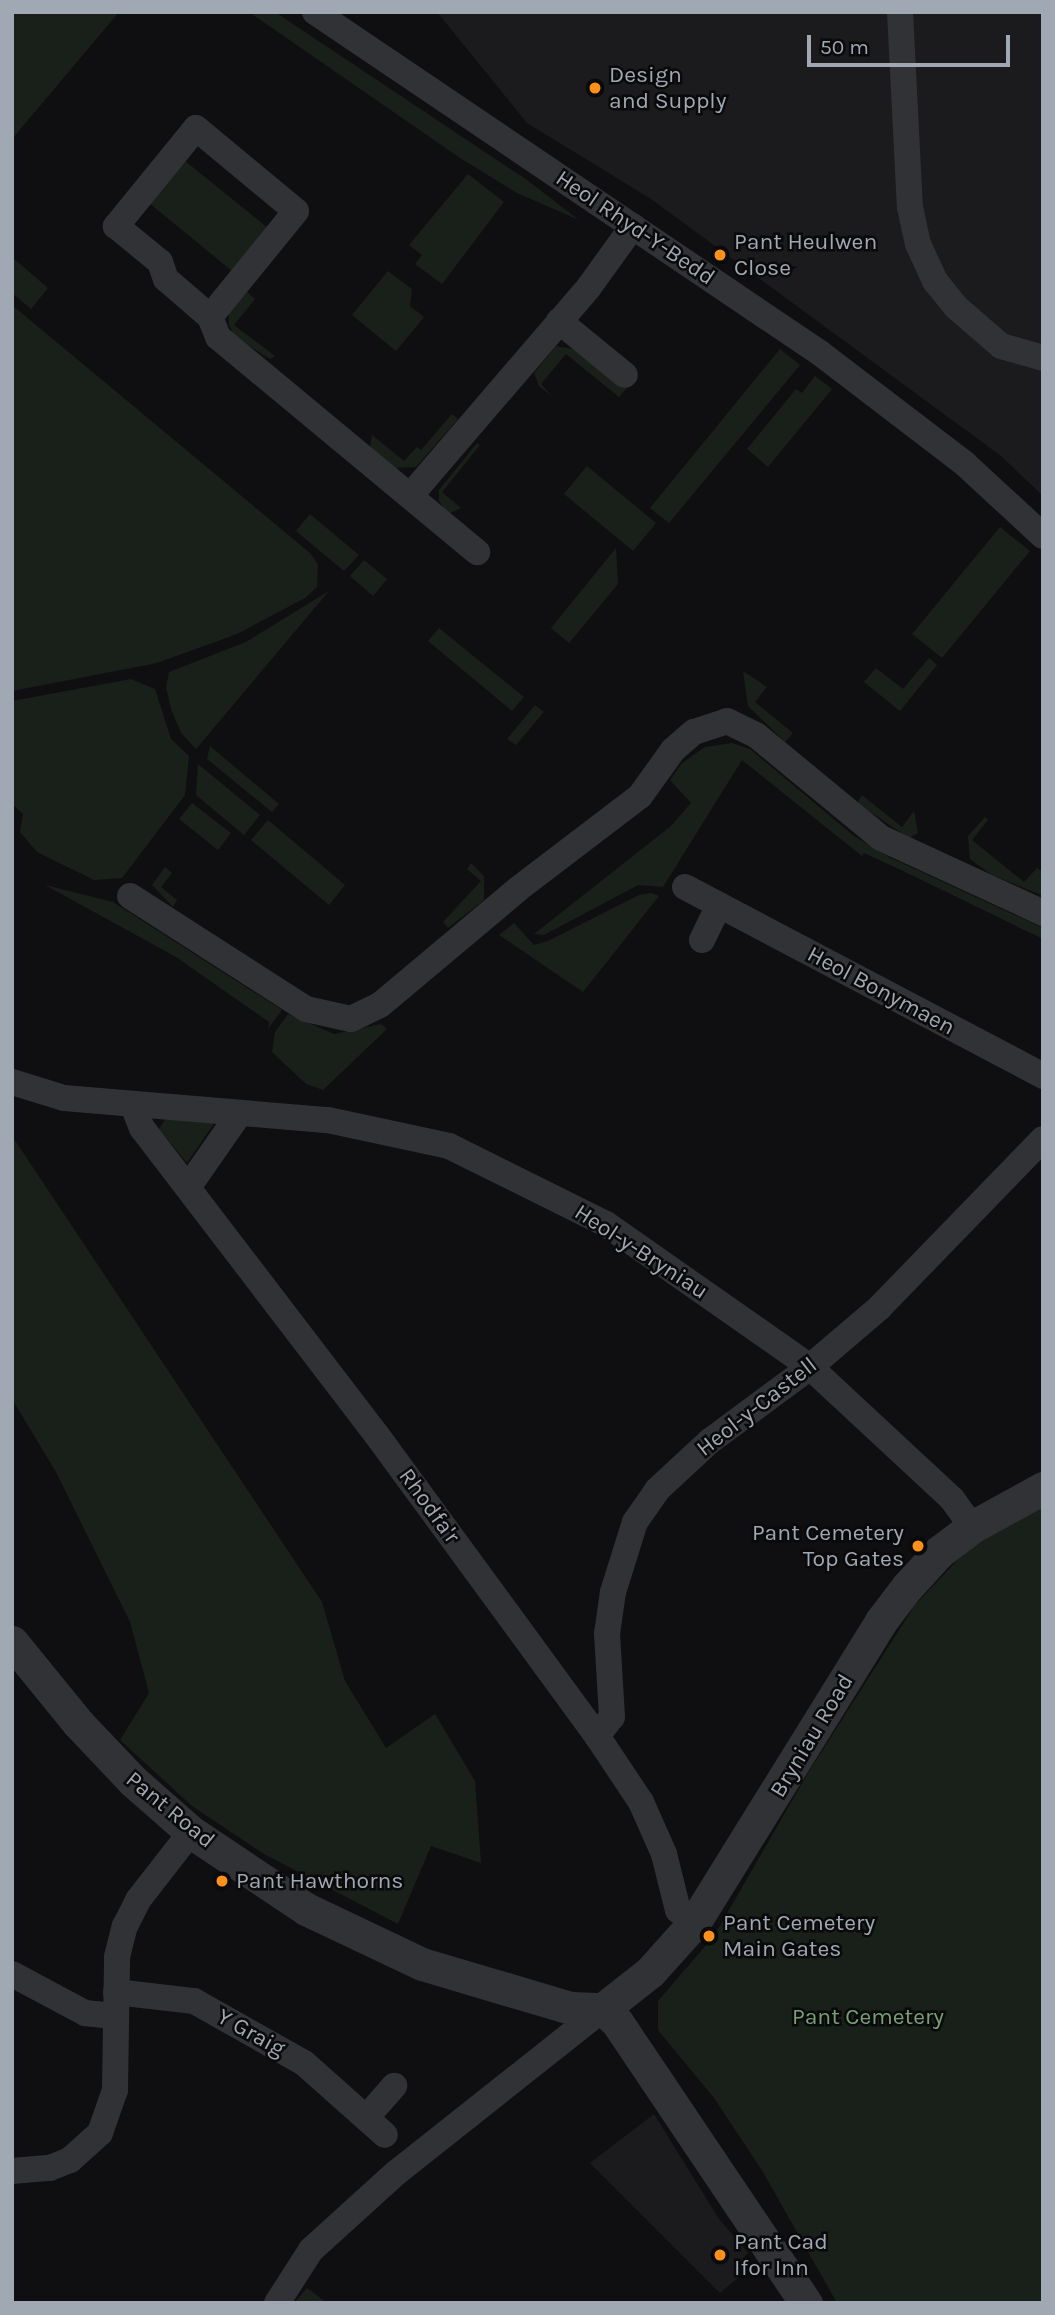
<!DOCTYPE html>
<html>
<head>
<meta charset="utf-8">
<style>
  body { margin:0 }
  #map { position:relative; width:1055px; height:2315px; overflow:hidden; background:#0f0f11; font-family:Karla,sans-serif }
  div>[style] { position:absolute }
  .built>* { inset:0; background:#1b1b1e }
  .green>* { inset:0; background:#192019 }
  .minor>* { height:26px; margin:-13px; padding:0 13px; transform-origin:13px; border-radius:13px; background:#303236 }
  .tertiary>* { height:33px; margin:-16.5px; padding:0 16.5px; transform-origin:16.5px; border-radius:16.5px; background:#303236 }
  .dots>* { width:19px; height:19px; translate:-50% -50%; box-sizing:border-box; border:4px solid #0a0a0b; border-radius:50% }
  span { translate:-50% -50%; white-space:nowrap; text-align:center; line-height:1.15; -webkit-text-stroke:5px #0a0a0b; paint-order:stroke }
  .poi-label { font-size:23px; color:#9fa8b3 }
  .left { translate:0 -50%; text-align:left }
  .right { translate:-100% -50%; text-align:right }
  .street-label { font-size:23px; color:#9fa8b3 }
  .park-label { font-size:23px; color:#78a074 }
  .frame { position:absolute; inset:0; border:14px solid #9fa8b3; pointer-events:none }
  .scale { position:absolute; left:807px; top:35px; width:203px; height:32px; box-sizing:border-box; border:4px solid #9fa8b3; border-top:0; padding-left:9px; font-size:21px; line-height:24px; white-space:nowrap; color:#9fa8b3; -webkit-text-stroke:5px #0a0a0b; paint-order:stroke }
</style>
</head>
<body>
<div id="map">
  <div class="built">
    <div style="clip-path:polygon(437px 12px,1043px 12px,1043px 496px,1001px 456px,651px 199px,527px 123px)"></div>
    <div style="clip-path:polygon(654px 2114px,719px 2219px,748px 2253px,743px 2258px,751px 2267px,720px 2293px,590px 2163px)"></div>
  </div>
  <div class="green">
    <div style="clip-path:polygon(12px 12px,119px 12px,12px 139px)"></div>
    <div style="clip-path:polygon(249px 12px,275px 12px,527px 180px,579px 220px,517px 193px,460px 158px)"></div>
    <div style="clip-path:polygon(184px 160px,268px 228px,232px 271px,149px 203px)"></div>
    <div style="clip-path:polygon(468px 174px,504px 202px,442px 284px,415px 264px,422px 255px,409px 245px)"></div>
    <div style="clip-path:polygon(12px 257px,48px 288px,31px 309px,12px 293px)"></div>
    <div style="clip-path:polygon(388px 271px,412px 289px,410px 306px,424px 317px,396px 351px,352px 315px)"></div>
    <div style="clip-path:polygon(245px 290px,255px 299px,234px 325px,275px 356px,270px 359px,235px 337px,229px 325px,229px 314px)"></div>
    <div style="clip-path:polygon(12px 305px,310px 553px,318px 564px,317px 587px,305px 598px,237px 634px,157px 663px,12px 691px)"></div>
    <div style="clip-path:polygon(556px 346px,579px 350px,627px 388px,619px 397px,566px 354px,541px 384px,553px 397px,539px 386px,534px 373px)"></div>
    <div style="clip-path:polygon(780px 349px,800px 365px,669px 523px,650px 508px)"></div>
    <div style="clip-path:polygon(815px 376px,832px 389px,768px 467px,747px 449px,796px 389px,802px 393px)"></div>
    <div style="clip-path:polygon(452px 414px,458px 419px,416px 467px,395px 468px,370px 448px,372px 435px,404px 461px,417px 447px,421px 450px)"></div>
    <div style="clip-path:polygon(477px 443px,480px 445px,442px 492px,461px 508px,448px 514px,439px 501px,439px 490px)"></div>
    <div style="clip-path:polygon(587px 466px,656px 523px,633px 551px,564px 494px)"></div>
    <div style="clip-path:polygon(310px 514px,359px 555px,344px 571px,296px 531px)"></div>
    <div style="clip-path:polygon(1000px 527px,1030px 551px,942px 658px,912px 634px)"></div>
    <div style="clip-path:polygon(616px 548px,618px 584px,569px 643px,551px 628px)"></div>
    <div style="clip-path:polygon(364px 560px,387px 579px,373px 596px,350px 576px)"></div>
    <div style="clip-path:polygon(329px 591px,196px 749px,181px 733px,171px 709px,166px 687px,169px 672px,246px 642px)"></div>
    <div style="clip-path:polygon(439px 628px,524px 697px,512px 711px,428px 641px)"></div>
    <div style="clip-path:polygon(929px 658px,937px 665px,900px 711px,864px 682px,876px 668px,903px 689px)"></div>
    <div style="clip-path:polygon(743px 671px,767px 687px,755px 702px,793px 733px,785px 742px,748px 706px)"></div>
    <div style="clip-path:polygon(131px 679px,155px 689px,171px 739px,189px 756px,185px 795px,122px 878px,94px 880px,37px 852px,20px 832px,23px 814px,12px 804px,12px 701px)"></div>
    <div style="clip-path:polygon(535px 705px,544px 712px,516px 745px,507px 739px)"></div>
    <div style="clip-path:polygon(732px 743px,750px 749px,854px 836px,891px 858px,1043px 928px,1043px 939px,901px 870px,864px 853px,862px 856px,742px 760px,663px 887px,638px 885px,544px 935px,534px 934px,671px 826px,691px 803px,670px 780px,682px 763px,705px 747px)"></div>
    <div style="clip-path:polygon(210px 746px,279px 804px,272px 812px,207px 759px)"></div>
    <div style="clip-path:polygon(198px 764px,260px 815px,244px 835px,196px 795px)"></div>
    <div style="clip-path:polygon(862px 795px,902px 827px,914px 811px,918px 833px,909px 838px,857px 803px)"></div>
    <div style="clip-path:polygon(192px 803px,231px 833px,218px 850px,179px 819px)"></div>
    <div style="clip-path:polygon(985px 817px,988px 820px,972px 840px,1024px 882px,1037px 868px,1043px 872px,1041px 895px,992px 875px,970px 859px,968px 836px)"></div>
    <div style="clip-path:polygon(268px 820px,345px 885px,329px 905px,251px 840px)"></div>
    <div style="clip-path:polygon(471px 863px,484px 876px,484px 900px,448px 928px,443px 922px,481px 881px,467px 869px)"></div>
    <div style="clip-path:polygon(165px 867px,172px 873px,161px 887px,177px 900px,173px 907px,152px 885px)"></div>
    <div style="clip-path:polygon(45px 885px,113px 902px,282px 1010px,268px 1029px,269px 1022px,176px 957px)"></div>
    <div style="clip-path:polygon(651px 893px,659px 896px,583px 992px,499px 935px,514px 923px,534px 945px,548px 941px,639px 895px)"></div>
    <div style="clip-path:polygon(288px 1014px,334px 1034px,381px 1024px,387px 1029px,323px 1090px,306px 1084px,272px 1052px,275px 1032px)"></div>
    <div style="clip-path:polygon(166px 1118px,215px 1122px,187px 1163px,159px 1129px)"></div>
    <div style="clip-path:polygon(12px 1136px,322px 1602px,345px 1681px,386px 1748px,435px 1714px,475px 1781px,481px 1863px,431px 1846px,398px 1924px,264px 1854px,192px 1806px,120px 1740px,149px 1693px,130px 1622px,56px 1472px,12px 1399px)"></div>
    <div style="clip-path:polygon(1043px 1505px,1043px 2303px,837px 2303px,763px 2172px,714px 2098px,658px 2030px,658px 2001px,714px 1936px,808px 1773px,915px 1605px,967px 1550px)"></div>
    <div style="clip-path:polygon(307px 2288px,327px 2303px,294px 2303px)"></div>
  </div>
  <div class="minor">
    <div style="left:315px;top:12px;width:609px;rotate:34.03deg"></div>
    <div style="left:820px;top:353px;width:183px;rotate:37.4deg"></div>
    <div style="left:965px;top:464px;width:106px;rotate:42.7deg"></div>
    <div style="left:900px;top:12px;width:195px;rotate:87.1deg"></div>
    <div style="left:910px;top:207px;width:38px;rotate:78deg"></div>
    <div style="left:918px;top:244px;width:41px;rotate:65.3deg"></div>
    <div style="left:935px;top:281px;width:33px;rotate:51deg"></div>
    <div style="left:956px;top:307px;width:60px;rotate:40.9deg"></div>
    <div style="left:1001px;top:346px;width:44px;rotate:15.9deg"></div>
    <div style="left:210px;top:317px;width:136px;rotate:-50.9deg"></div>
    <div style="left:296px;top:211px;width:130px;rotate:-140.3deg"></div>
    <div style="left:196px;top:128px;width:127px;rotate:129.2deg"></div>
    <div style="left:116px;top:226px;width:57px;rotate:39.3deg"></div>
    <div style="left:160px;top:262px;width:18px;rotate:71deg"></div>
    <div style="left:166px;top:279px;width:58px;rotate:40.8deg"></div>
    <div style="left:210px;top:317px;width:22px;rotate:68deg"></div>
    <div style="left:218px;top:337px;width:337px;rotate:39.7deg"></div>
    <div style="left:559px;top:321px;width:85px;rotate:39.3deg"></div>
    <div style="left:410px;top:496px;width:275px;rotate:-49.4deg"></div>
    <div style="left:589px;top:287px;width:75px;rotate:-54.2deg"></div>
    <div style="left:685px;top:887px;width:405px;rotate:27.8deg"></div>
    <div style="left:130px;top:896px;width:209px;rotate:32.7deg"></div>
    <div style="left:306px;top:1009px;width:46px;rotate:12.5deg"></div>
    <div style="left:351px;top:1019px;width:32px;rotate:-26deg"></div>
    <div style="left:380px;top:1005px;width:180px;rotate:-40deg"></div>
    <div style="left:518px;top:889px;width:153px;rotate:-37.3deg"></div>
    <div style="left:640px;top:796px;width:57px;rotate:-54.3deg"></div>
    <div style="left:673px;top:750px;width:28px;rotate:-41deg"></div>
    <div style="left:694px;top:732px;width:35px;rotate:-18deg"></div>
    <div style="left:727px;top:721px;width:32px;rotate:26deg"></div>
    <div style="left:756px;top:735px;width:162px;rotate:39.5deg"></div>
    <div style="left:881px;top:838px;width:179px;rotate:24.8deg"></div>
    <div style="left:702px;top:940px;width:39px;rotate:-64deg"></div>
    <div style="left:12px;top:1082px;width:54px;rotate:17.1deg"></div>
    <div style="left:64px;top:1098px;width:265px;rotate:4.8deg"></div>
    <div style="left:328px;top:1120px;width:124px;rotate:12.1deg"></div>
    <div style="left:449px;top:1146px;width:175px;rotate:26.4deg"></div>
    <div style="left:606px;top:1224px;width:249px;rotate:35deg"></div>
    <div style="left:810px;top:1367px;width:194px;rotate:42.9deg"></div>
    <div style="left:952px;top:1499px;width:34px;rotate:54deg"></div>
    <div style="left:133px;top:1105px;width:25px;rotate:69deg"></div>
    <div style="left:142px;top:1128px;width:385px;rotate:52.6deg"></div>
    <div style="left:376px;top:1434px;width:374px;rotate:53.8deg"></div>
    <div style="left:597px;top:1736px;width:79px;rotate:56.3deg"></div>
    <div style="left:641px;top:1802px;width:57px;rotate:66.1deg"></div>
    <div style="left:664px;top:1854px;width:58px;rotate:76deg"></div>
    <div style="left:678px;top:1910px;width:21px;rotate:39deg"></div>
    <div style="left:189px;top:1186px;width:88px;rotate:-55.2deg"></div>
    <div style="left:597px;top:1736px;width:24px;rotate:-52deg"></div>
    <div style="left:612px;top:1717px;width:83px;rotate:-93.4deg"></div>
    <div style="left:607px;top:1634px;width:42px;rotate:-81.9deg"></div>
    <div style="left:613px;top:1592px;width:73px;rotate:-72.6deg"></div>
    <div style="left:635px;top:1522px;width:39px;rotate:-55deg"></div>
    <div style="left:657px;top:1490px;width:72px;rotate:-42.8deg"></div>
    <div style="left:710px;top:1441px;width:124px;rotate:-36.5deg"></div>
    <div style="left:810px;top:1367px;width:91px;rotate:-40.5deg"></div>
    <div style="left:879px;top:1308px;width:235px;rotate:-45.9deg"></div>
    <div style="left:12px;top:1974px;width:83px;rotate:28.1deg"></div>
    <div style="left:85px;top:2013px;width:31px;rotate:6deg"></div>
    <div style="left:116px;top:1992px;width:79px;rotate:6.6deg"></div>
    <div style="left:194px;top:2001px;width:126px;rotate:29.4deg"></div>
    <div style="left:304px;top:2063px;width:108px;rotate:41.6deg"></div>
    <div style="left:366px;top:2118px;width:43px;rotate:-48.8deg"></div>
    <div style="left:12px;top:2171px;width:38px;rotate:-5deg"></div>
    <div style="left:50px;top:2168px;width:22px;rotate:-22deg"></div>
    <div style="left:70px;top:2160px;width:40px;rotate:-42deg"></div>
    <div style="left:100px;top:2133px;width:46px;rotate:-70.8deg"></div>
    <div style="left:115px;top:2090px;width:133px;rotate:-89.1deg"></div>
    <div style="left:117px;top:1957px;width:32px;rotate:-76deg"></div>
    <div style="left:125px;top:1926px;width:29px;rotate:-63deg"></div>
    <div style="left:138px;top:1900px;width:86px;rotate:-52.1deg"></div>
    <div style="left:277px;top:2303px;width:63px;rotate:-57.3deg"></div>
    <div style="left:311px;top:2250px;width:115px;rotate:-42.2deg"></div>
    <div style="left:396px;top:2173px;width:264px;rotate:-38.4deg"></div>
  </div>
  <div class="tertiary">
    <div style="left:12px;top:1642px;width:104px;rotate:50.8deg"></div>
    <div style="left:78px;top:1723px;width:80px;rotate:46.5deg"></div>
    <div style="left:133px;top:1781px;width:77px;rotate:41.3deg"></div>
    <div style="left:191px;top:1832px;width:138px;rotate:33.8deg"></div>
    <div style="left:306px;top:1909px;width:128px;rotate:25.4deg"></div>
    <div style="left:422px;top:1964px;width:155px;rotate:16.5deg"></div>
    <div style="left:571px;top:2008px;width:32px;rotate:2deg"></div>
    <div style="left:603px;top:2009px;width:60px;rotate:-38.2deg"></div>
    <div style="left:650px;top:1972px;width:66px;rotate:-48.1deg"></div>
    <div style="left:694px;top:1923px;width:355px;rotate:-58.2deg"></div>
    <div style="left:881px;top:1621px;width:43px;rotate:-52.6deg"></div>
    <div style="left:907px;top:1587px;width:47px;rotate:-47.6deg"></div>
    <div style="left:939px;top:1552px;width:41px;rotate:-37.1deg"></div>
    <div style="left:972px;top:1527px;width:81px;rotate:-28.8deg"></div>
    <div style="left:603px;top:2009px;width:19px;rotate:43deg"></div>
    <div style="left:617px;top:2022px;width:339px;rotate:56.1deg"></div>
  </div>
  <div class="dots">
    <div style="left:595px;top:88px;background:#ff9019"></div>
    <div style="left:720px;top:255px;background:#ff9019"></div>
    <div style="left:918px;top:1546px;background:#ff9019"></div>
    <div style="left:222px;top:1881px;background:#ff9019"></div>
    <div style="left:709px;top:1936px;background:#ff9019"></div>
    <div style="left:720px;top:2255px;background:#ff9019"></div>
  </div>
  <div class="poi-label">
    <span class="left" style="left:609px;top:88px">Design<br>and Supply</span>
    <span class="left" style="left:734px;top:255px">Pant Heulwen<br>Close</span>
    <span class="right" style="left:904px;top:1546px">Pant Cemetery<br>Top Gates</span>
    <span class="left" style="left:236px;top:1881px">Pant Hawthorns</span>
    <span class="left" style="left:723px;top:1936px">Pant Cemetery<br>Main Gates</span>
    <span class="left" style="left:734px;top:2255px">Pant Cad<br>Ifor Inn</span>
  </div>
  <div class="street-label">
    <span style="left:635px;top:228px;rotate:34deg">Heol Rhyd-Y-Bedd</span>
    <span style="left:881px;top:991px;rotate:28deg">Heol Bonymaen</span>
    <span style="left:641px;top:1252px;rotate:33deg">Heol-y-Bryniau</span>
    <span style="left:757px;top:1407px;rotate:-38deg">Heol-y-Castell</span>
    <span style="left:429px;top:1506px;rotate:54deg">Rhodfa'r</span>
    <span style="left:812px;top:1736px;rotate:-59deg">Bryniau Road</span>
    <span style="left:170px;top:1810px;rotate:39deg">Pant Road</span>
    <span style="left:251px;top:2033px;rotate:29deg">Y Graig</span>
  </div>
  <div class="park-label">
    <span style="left:868px;top:2017px">Pant Cemetery</span>
  </div>
  <div class="frame"></div>
  <div class="scale">50 m</div>
</div>
</body>
</html>
